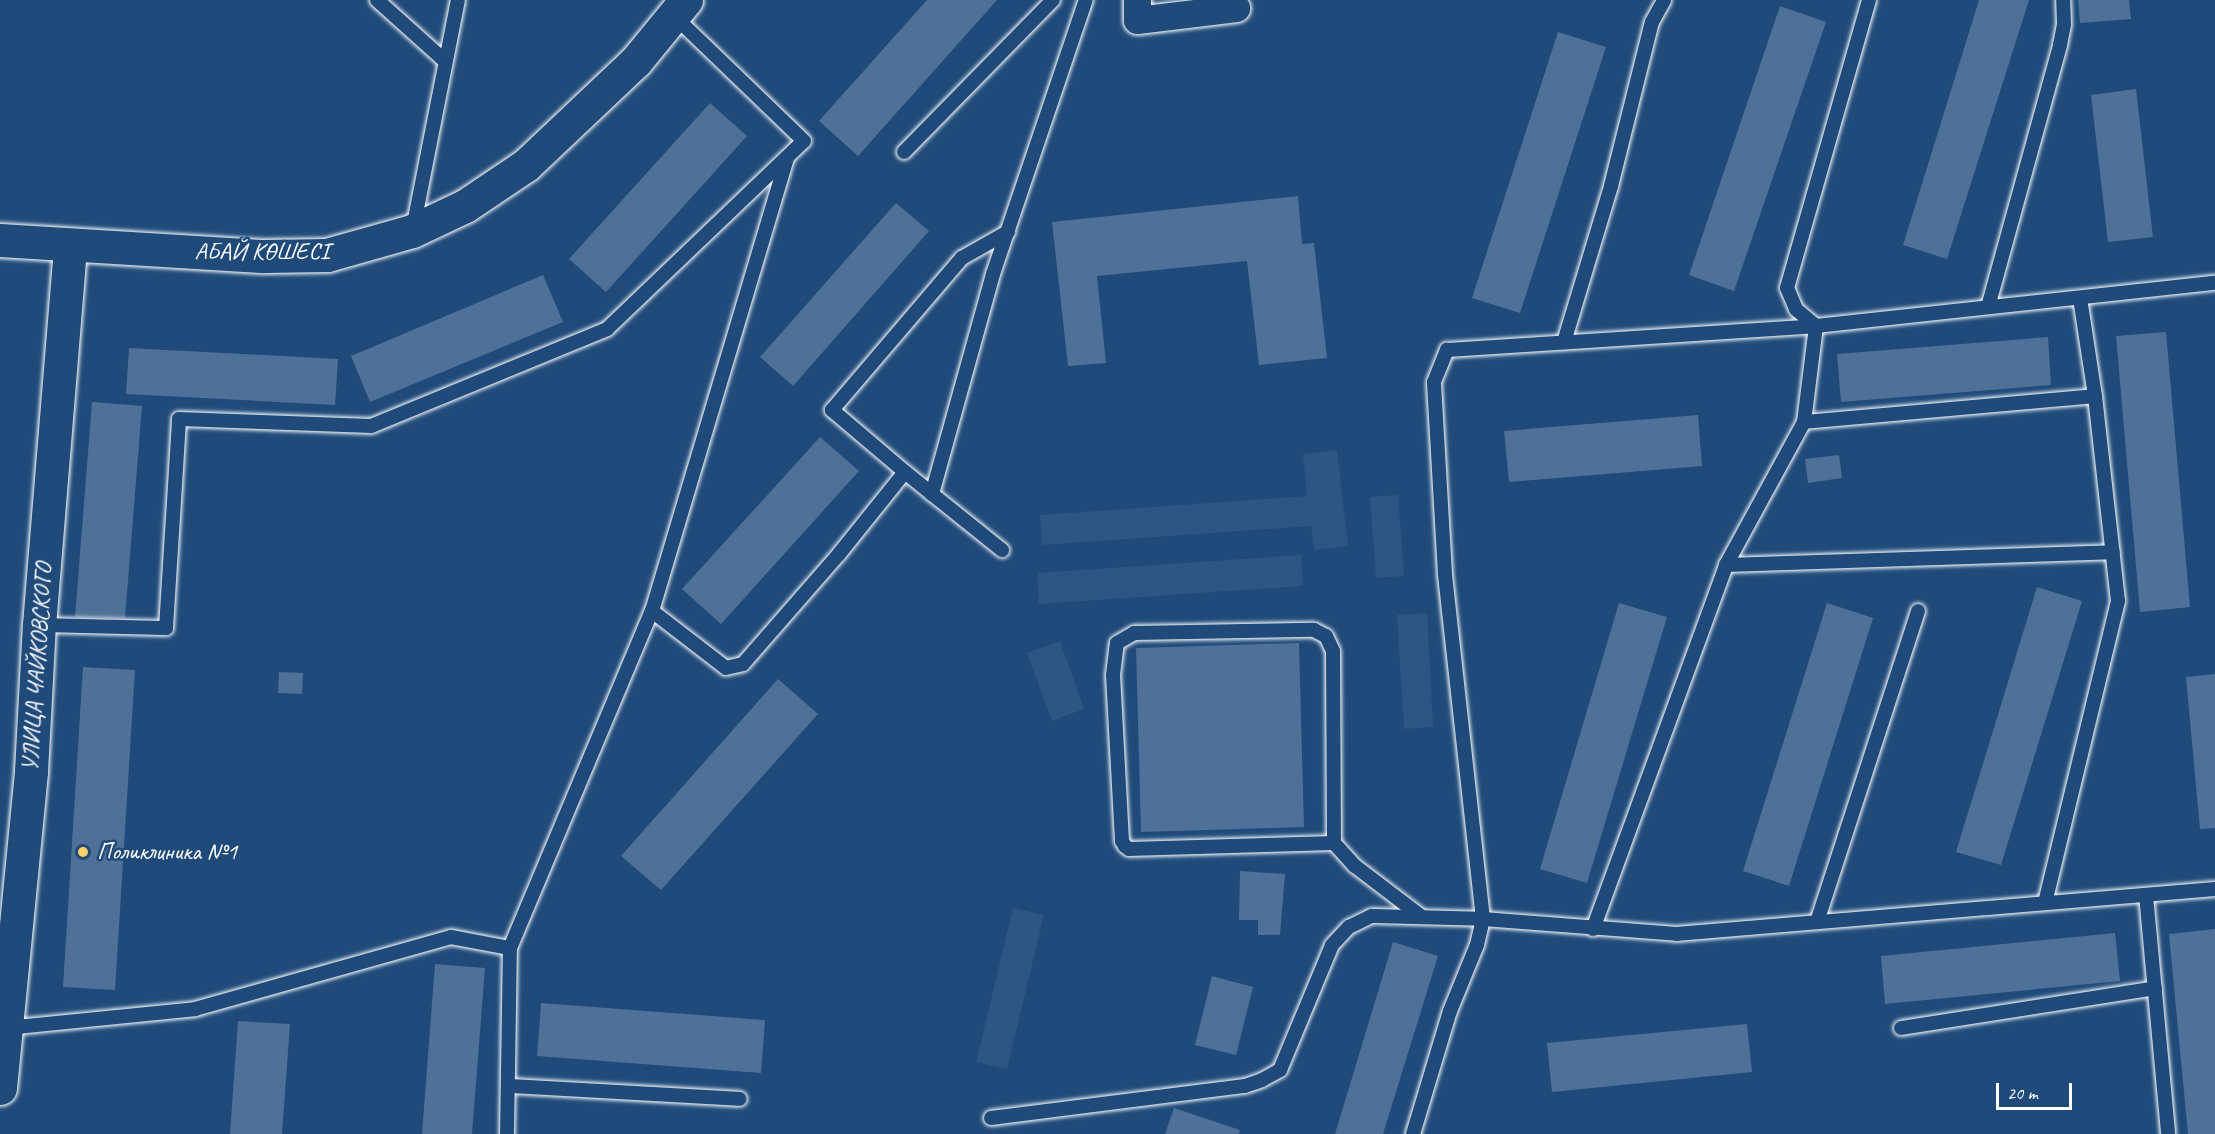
<!DOCTYPE html>
<html>
<head>
<meta charset="utf-8">
<style>
  body { margin:0 }
  #map { position:relative; width:2215px; height:1134px; overflow:hidden; background:#1f4a7a; font-family:Caveat,sans-serif }
  div>[style] { position:absolute }
  .built>* { inset:0; background:#2e5683 }
  .building>* { inset:0; background:#507197 }
  .roads { filter:drop-shadow(0 0 2px #fff) drop-shadow(0 0 2px #fff) }
  .lane>* { height:14px; margin:-7px; padding:0 7px; transform-origin:7px; border-radius:7px; background:#1f4a7a }
  .street>* { height:27px; margin:-13.5px; padding:0 13.5px; transform-origin:13.5px; border-radius:13.5px; background:#1f4a7a }
  .secondary>* { height:33px; margin:-16.5px; padding:0 16.5px; transform-origin:16.5px; border-radius:16.5px; background:#1f4a7a }
  .dots>* { width:16px; height:16px; translate:-50% -50%; box-sizing:border-box; border:3px solid #1f4a7a; border-radius:50% }
  span { translate:-50% -50%; white-space:nowrap; text-align:center; line-height:1.15; -webkit-text-stroke:5px #1f4a7a; paint-order:stroke }
  .street-label { font-size:24px; color:#fff }
  .poi-label { font-size:24px; color:#fff }
  .left { translate:0 -50%; text-align:left }
  .scale { position:absolute; left:1996px; top:1083px; width:76px; height:27px; box-sizing:border-box; border:3px solid #fff; border-top:0; padding-left:8px; font-size:18px; line-height:21px; white-space:nowrap; color:#fff; -webkit-text-stroke:4px #1f4a7a; paint-order:stroke }
</style>
</head>
<body>
<div id="map">
  <div class="built">
    <div style="clip-path:polygon(1337px 450px,1348px 546px,1314px 550px,1311px 526px,1042px 545px,1040px 515px,1307px 496px,1303px 454px)"></div>
    <div style="clip-path:polygon(1398px 495px,1404px 576px,1376px 578px,1370px 497px)"></div>
    <div style="clip-path:polygon(1301px 555px,1303px 586px,1039px 604px,1037px 573px)"></div>
    <div style="clip-path:polygon(1427px 613px,1433px 727px,1404px 729px,1397px 615px)"></div>
    <div style="clip-path:polygon(1060px 641px,1084px 709px,1052px 721px,1027px 653px)"></div>
    <div style="clip-path:polygon(1013px 908px,1044px 915px,1007px 1069px,976px 1062px)"></div>
  </div>
  <div class="building">
    <div style="clip-path:polygon(927px 0,997px 0,858px 156px,819px 121px)"></div>
    <div style="clip-path:polygon(1979px 0,2029px 0,1947px 259px,1903px 245px)"></div>
    <div style="clip-path:polygon(2078px 0,2129px 0,2131px 19px,2080px 23px)"></div>
    <div style="clip-path:polygon(1780px 6px,1826px 22px,1734px 291px,1689px 275px)"></div>
    <div style="clip-path:polygon(1558px 32px,1606px 47px,1520px 313px,1472px 298px)"></div>
    <div style="clip-path:polygon(2136px 89px,2153px 237px,2108px 242px,2091px 95px)"></div>
    <div style="clip-path:polygon(710px 103px,747px 136px,606px 292px,569px 259px)"></div>
    <div style="clip-path:polygon(1298px 196px,1302px 244px,1314px 243px,1327px 358px,1259px 365px,1247px 261px,1097px 276px,1106px 363px,1068px 366px,1052px 222px)"></div>
    <div style="clip-path:polygon(896px 203px,929px 231px,793px 386px,760px 357px)"></div>
    <div style="clip-path:polygon(543px 275px,563px 322px,370px 402px,351px 356px)"></div>
    <div style="clip-path:polygon(2166px 332px,2190px 607px,2140px 612px,2116px 336px)"></div>
    <div style="clip-path:polygon(2048px 337px,2051px 385px,1841px 402px,1837px 354px)"></div>
    <div style="clip-path:polygon(129px 348px,338px 359px,335px 405px,126px 394px)"></div>
    <div style="clip-path:polygon(92px 402px,142px 406px,125px 618px,75px 617px)"></div>
    <div style="clip-path:polygon(1698px 415px,1702px 466px,1509px 482px,1504px 431px)"></div>
    <div style="clip-path:polygon(820px 437px,859px 471px,721px 624px,682px 589px)"></div>
    <div style="clip-path:polygon(1839px 455px,1842px 478px,1808px 483px,1805px 459px)"></div>
    <div style="clip-path:polygon(2037px 587px,2082px 601px,2001px 865px,1956px 852px)"></div>
    <div style="clip-path:polygon(1619px 603px,1667px 617px,1587px 883px,1540px 869px)"></div>
    <div style="clip-path:polygon(1827px 603px,1873px 618px,1789px 886px,1743px 871px)"></div>
    <div style="clip-path:polygon(1299px 643px,1304px 827px,1141px 832px,1136px 648px)"></div>
    <div style="clip-path:polygon(83px 667px,135px 670px,115px 990px,63px 987px)"></div>
    <div style="clip-path:polygon(279px 672px,303px 673px,302px 694px,278px 693px)"></div>
    <div style="clip-path:polygon(2215px 674px,2215px 828px,2200px 829px,2186px 677px)"></div>
    <div style="clip-path:polygon(778px 679px,818px 714px,661px 890px,621px 856px)"></div>
    <div style="clip-path:polygon(1240px 871px,1285px 874px,1280px 935px,1258px 935px,1258px 920px,1239px 920px)"></div>
    <div style="clip-path:polygon(2215px 929px,2215px 1134px,2188px 1134px,2169px 934px)"></div>
    <div style="clip-path:polygon(2115px 933px,2120px 981px,1885px 1004px,1881px 956px)"></div>
    <div style="clip-path:polygon(1393px 942px,1438px 956px,1383px 1134px,1335px 1134px)"></div>
    <div style="clip-path:polygon(435px 964px,485px 968px,472px 1134px,422px 1134px)"></div>
    <div style="clip-path:polygon(1212px 976px,1253px 987px,1236px 1055px,1195px 1045px)"></div>
    <div style="clip-path:polygon(541px 1003px,765px 1020px,761px 1073px,537px 1056px)"></div>
    <div style="clip-path:polygon(238px 1021px,290px 1024px,282px 1134px,230px 1134px)"></div>
    <div style="clip-path:polygon(1747px 1024px,1752px 1072px,1552px 1092px,1547px 1043px)"></div>
    <div style="clip-path:polygon(1174px 1108px,1240px 1130px,1239px 1134px,1165px 1134px)"></div>
  </div>
  <div class="roads">
    <div class="lane">
      <div style="left:377px;top:0;width:91px;rotate:41.9deg"></div>
      <div style="left:904px;top:152px;width:213px;rotate:-45.6deg"></div>
      <div style="left:413px;top:229px;width:233px;rotate:-78.9deg"></div>
      <div style="left:1988px;top:307px;width:272px;rotate:-74.6deg"></div>
      <div style="left:2060px;top:45px;width:21px;rotate:-79deg"></div>
      <div style="left:2064px;top:24px;width:24px;rotate:-92deg"></div>
      <div style="left:1816px;top:326px;width:97px;rotate:97.1deg"></div>
      <div style="left:1804px;top:422px;width:292px;rotate:-5.1deg"></div>
      <div style="left:1816px;top:326px;width:26px;rotate:-140deg"></div>
      <div style="left:1796px;top:309px;width:23px;rotate:-113deg"></div>
      <div style="left:1787px;top:288px;width:299px;rotate:-74.1deg"></div>
      <div style="left:1564px;top:342px;width:163px;rotate:-73.2deg"></div>
      <div style="left:1611px;top:186px;width:169px;rotate:-76deg"></div>
      <div style="left:1652px;top:22px;width:25px;rotate:-61deg"></div>
      <div style="left:905px;top:472px;width:96px;rotate:-139.7deg"></div>
      <div style="left:832px;top:410px;width:200px;rotate:-49.5deg"></div>
      <div style="left:962px;top:258px;width:53px;rotate:-29.5deg"></div>
      <div style="left:932px;top:494px;width:90px;rotate:38.7deg"></div>
      <div style="left:1726px;top:565px;width:387px;rotate:-1.9deg"></div>
      <div style="left:652px;top:611px;width:93px;rotate:37.6deg"></div>
      <div style="left:726px;top:668px;width:17px;rotate:-13deg"></div>
      <div style="left:743px;top:664px;width:146px;rotate:-48.9deg"></div>
      <div style="left:839px;top:554px;width:105px;rotate:-51.2deg"></div>
      <div style="left:905px;top:472px;width:35px;rotate:39deg"></div>
      <div style="left:932px;top:494px;width:228px;rotate:-74.5deg"></div>
      <div style="left:993px;top:274px;width:289px;rotate:-71.3deg"></div>
      <div style="left:39px;top:625px;width:127px;rotate:1.4deg"></div>
      <div style="left:166px;top:628px;width:209px;rotate:-86.4deg"></div>
      <div style="left:179px;top:419px;width:192px;rotate:2.1deg"></div>
      <div style="left:371px;top:426px;width:255px;rotate:-22.3deg"></div>
      <div style="left:607px;top:329px;width:272px;rotate:-43.7deg"></div>
      <div style="left:804px;top:141px;width:182px;rotate:-136.1deg"></div>
      <div style="left:1334px;top:843px;width:205px;rotate:178.3deg"></div>
      <div style="left:1129px;top:849px;width:5px;rotate:-143deg"></div>
      <div style="left:1125px;top:846px;width:6px;rotate:-121deg"></div>
      <div style="left:1122px;top:841px;width:166px;rotate:-93.1deg"></div>
      <div style="left:1113px;top:675px;width:32px;rotate:-83deg"></div>
      <div style="left:1117px;top:643px;width:20px;rotate:-30deg"></div>
      <div style="left:1134px;top:633px;width:180px;rotate:-1deg"></div>
      <div style="left:1314px;top:630px;width:13px;rotate:27deg"></div>
      <div style="left:1326px;top:636px;width:17px;rotate:65deg"></div>
      <div style="left:1333px;top:651px;width:192px;rotate:89.7deg"></div>
      <div style="left:1334px;top:843px;width:31px;rotate:48deg"></div>
      <div style="left:1355px;top:866px;width:84px;rotate:37.3deg"></div>
      <div style="left:2146px;top:895px;width:240px;rotate:84.7deg"></div>
      <div style="left:2045px;top:903px;width:311px;rotate:-76.4deg"></div>
      <div style="left:2118px;top:601px;width:206px;rotate:-96.4deg"></div>
      <div style="left:2095px;top:396px;width:99px;rotate:-98.7deg"></div>
      <div style="left:1817px;top:922px;width:327px;rotate:-72deg"></div>
      <div style="left:1593px;top:929px;width:388px;rotate:-69.9deg"></div>
      <div style="left:1726px;top:565px;width:163px;rotate:-61.4deg"></div>
      <div style="left:6px;top:1028px;width:190px;rotate:-5.7deg"></div>
      <div style="left:195px;top:1009px;width:266px;rotate:-15.7deg"></div>
      <div style="left:451px;top:937px;width:60px;rotate:10.6deg"></div>
      <div style="left:510px;top:948px;width:366px;rotate:-67.2deg"></div>
      <div style="left:652px;top:611px;width:473px;rotate:-73.4deg"></div>
      <div style="left:1901px;top:1028px;width:257px;rotate:-8.9deg"></div>
      <div style="left:509px;top:1086px;width:231px;rotate:3.2deg"></div>
      <div style="left:991px;top:1118px;width:256px;rotate:-7.2deg"></div>
      <div style="left:1245px;top:1086px;width:18px;rotate:-19deg"></div>
      <div style="left:1262px;top:1080px;width:21px;rotate:-29deg"></div>
      <div style="left:1280px;top:1070px;width:135px;rotate:-67.4deg"></div>
      <div style="left:1332px;top:945px;width:25px;rotate:-47deg"></div>
      <div style="left:1349px;top:927px;width:25px;rotate:-26deg"></div>
      <div style="left:1372px;top:916px;width:111px;rotate:1.5deg"></div>
      <div style="left:1483px;top:919px;width:347px;rotate:-96.3deg"></div>
      <div style="left:1445px;top:574px;width:192px;rotate:-93.3deg"></div>
      <div style="left:1434px;top:382px;width:35px;rotate:-68deg"></div>
      <div style="left:1447px;top:350px;width:370px;rotate:-3.7deg"></div>
      <div style="left:1816px;top:326px;width:401px;rotate:-6.2deg"></div>
      <div style="left:507px;top:1134px;width:186px;rotate:-89.1deg"></div>
      <div style="left:1413px;top:1134px;width:128px;rotate:-73.3deg"></div>
      <div style="left:1450px;top:1011px;width:71px;rotate:-67.8deg"></div>
      <div style="left:1477px;top:945px;width:27px;rotate:-77deg"></div>
      <div style="left:1483px;top:919px;width:194px;rotate:4.4deg"></div>
      <div style="left:1676px;top:934px;width:541px;rotate:-4.77deg"></div>
    </div>
    <div class="street">
      <div style="left:1137px;top:0;width:20px;rotate:90deg"></div>
      <div style="left:1137px;top:20px;width:100px;rotate:-6.9deg"></div>
    </div>
    <div class="secondary">
      <div style="left:0;top:240px;width:265px;rotate:3.5deg"></div>
      <div style="left:265px;top:256px;width:62px;rotate:-0.9deg"></div>
      <div style="left:327px;top:255px;width:88px;rotate:-15.8deg"></div>
      <div style="left:412px;top:231px;width:59px;rotate:-25.3deg"></div>
      <div style="left:465px;top:206px;width:73px;rotate:-33.9deg"></div>
      <div style="left:526px;top:165px;width:151px;rotate:-43.4deg"></div>
      <div style="left:636px;top:61px;width:79px;rotate:-50.7deg"></div>
      <div style="left:0;top:1088px;width:319px;rotate:-84.4deg"></div>
      <div style="left:31px;top:771px;width:146px;rotate:-86.9deg"></div>
      <div style="left:39px;top:625px;width:380px;rotate:-85.3deg"></div>
    </div>
  </div>
  <div class="dots">
    <div style="left:83px;top:852px;background:#ffd166"></div>
  </div>
  <div class="street-label">
    <span style="left:262px;top:252px">АБАЙ КӨШЕСІ</span>
    <span style="left:37px;top:667px;rotate:-86deg">УЛИЦА ЧАЙКОВСКОГО</span>
  </div>
  <div class="poi-label">
    <span class="left" style="left:97px;top:852px">Поликлиника №1</span>
  </div>
  <div class="scale">20 m</div>
</div>
</body>
</html>
